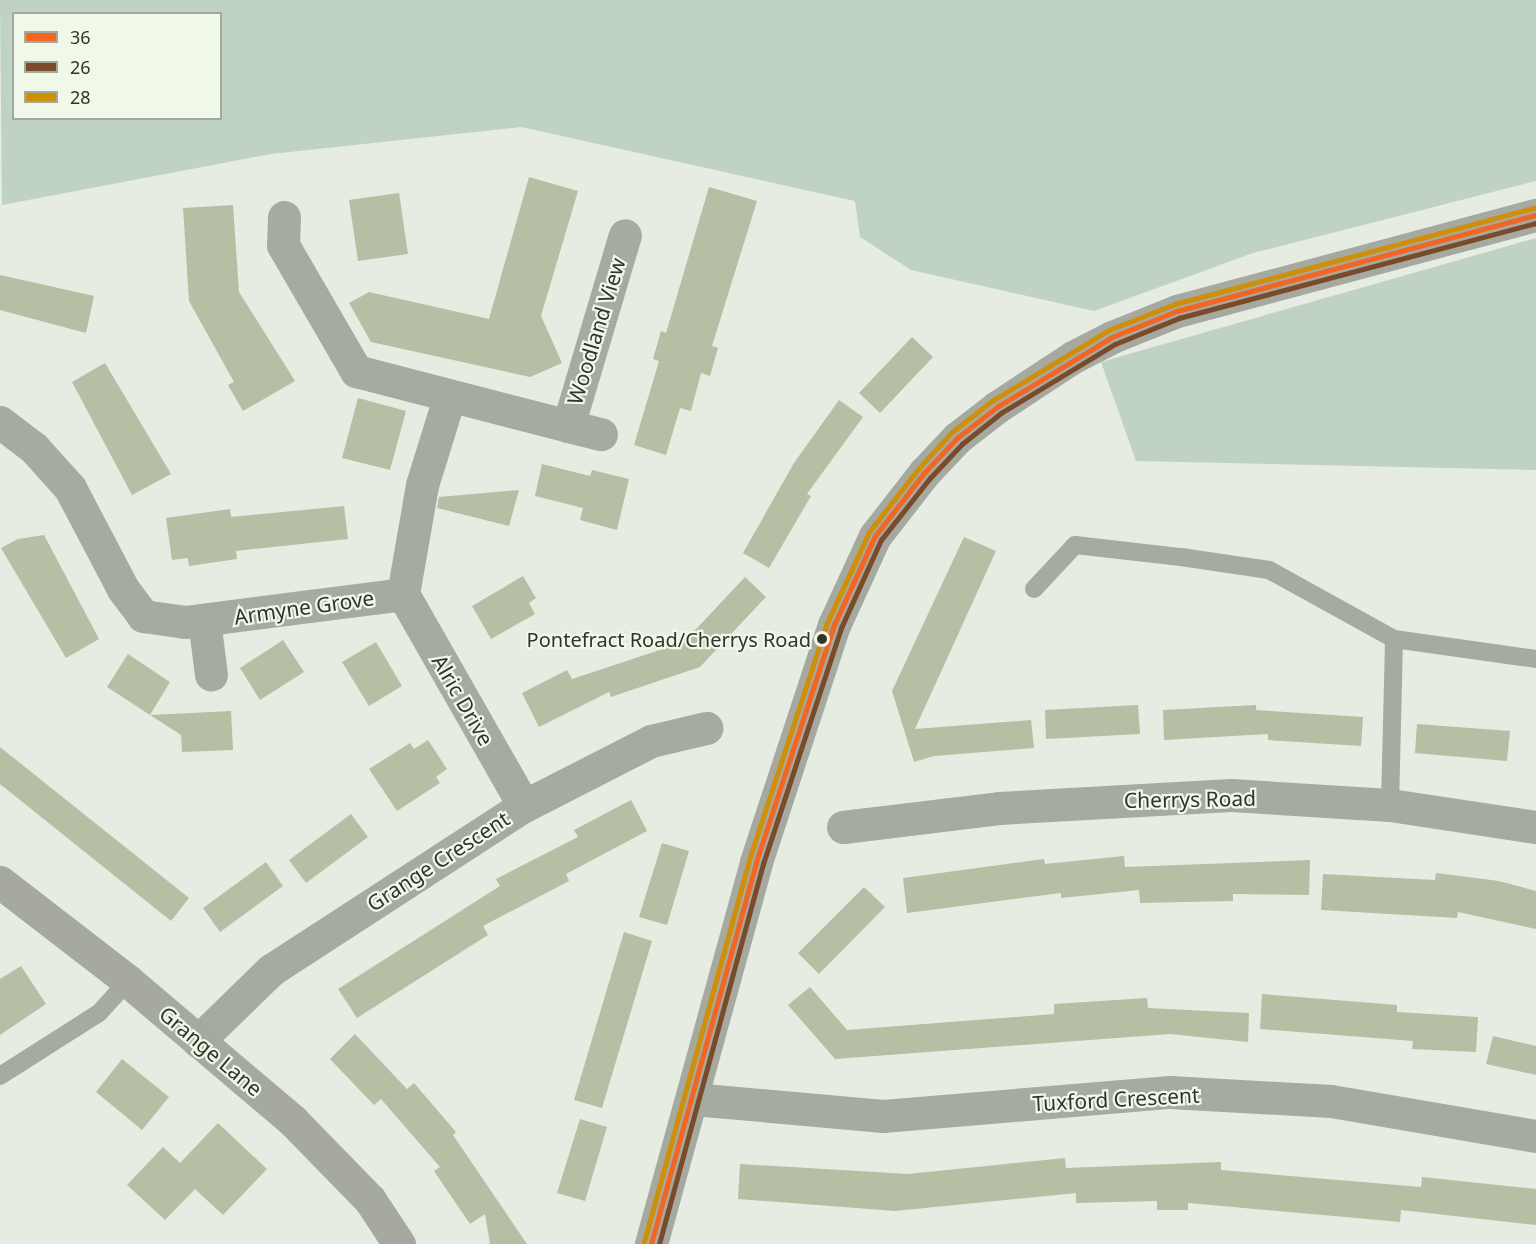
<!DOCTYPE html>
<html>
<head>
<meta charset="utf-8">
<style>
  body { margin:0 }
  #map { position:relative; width:1536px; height:1244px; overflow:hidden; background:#e6ece1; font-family:"Noto Sans",sans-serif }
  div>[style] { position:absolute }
  .green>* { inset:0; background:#bfd2c3 }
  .building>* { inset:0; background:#b6bea4 }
  .lane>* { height:18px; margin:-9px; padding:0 9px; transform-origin:9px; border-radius:9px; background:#a6aba1 }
  .street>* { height:33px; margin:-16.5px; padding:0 16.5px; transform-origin:16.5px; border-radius:16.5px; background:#a6aba1 }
  .highway>* { height:33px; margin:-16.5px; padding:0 16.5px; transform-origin:16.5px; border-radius:16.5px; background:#a5a9a0 }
  .bus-1>* { height:4.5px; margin:-2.25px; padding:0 2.25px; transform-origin:2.25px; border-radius:2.25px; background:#f26522 }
  .bus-2>* { height:4.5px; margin:-2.25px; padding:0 2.25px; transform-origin:2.25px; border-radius:2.25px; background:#7a4b2a }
  .bus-3>* { height:4.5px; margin:-2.25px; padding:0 2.25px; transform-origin:2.25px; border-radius:2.25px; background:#cf8f08 }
  .dots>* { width:16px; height:16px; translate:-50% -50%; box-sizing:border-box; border:3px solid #eff8e9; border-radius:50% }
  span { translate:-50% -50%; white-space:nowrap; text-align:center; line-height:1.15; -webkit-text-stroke:4.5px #eff8e9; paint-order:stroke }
  .bus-label { font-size:20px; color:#313529 }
  .right { translate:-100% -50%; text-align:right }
  .street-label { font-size:21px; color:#313529 }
  .legend { position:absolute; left:12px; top:12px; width:210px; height:108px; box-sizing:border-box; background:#eff8e9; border:2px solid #a3aa9c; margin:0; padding:8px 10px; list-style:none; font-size:18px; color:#313529 }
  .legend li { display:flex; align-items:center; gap:12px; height:30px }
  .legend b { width:30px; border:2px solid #a3aa9c }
</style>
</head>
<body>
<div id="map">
  <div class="green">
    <div style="clip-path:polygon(evenodd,0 0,1536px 0,1536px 181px,1253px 253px,1094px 311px,911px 270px,860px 237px,855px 201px,521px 127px,271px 154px,2px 205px,0 0,14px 14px,220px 14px,220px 118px,14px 118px,14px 14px)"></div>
    <div style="clip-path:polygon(1536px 238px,1536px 470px,1136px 461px,1101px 362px)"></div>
  </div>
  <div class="building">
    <div style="clip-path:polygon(529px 177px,578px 191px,541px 316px,562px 363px,530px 377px,371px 342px,349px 303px,369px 292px,489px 319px)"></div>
    <div style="clip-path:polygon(709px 187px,757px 201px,712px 346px,718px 348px,710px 376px,701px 373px,691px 411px,680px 408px,666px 455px,634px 445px,659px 361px,653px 359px,661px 331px,666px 333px)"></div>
    <div style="clip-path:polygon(399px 193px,408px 254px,358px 261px,349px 200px)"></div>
    <div style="clip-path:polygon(233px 205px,239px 292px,295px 381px,243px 411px,228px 385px,234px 382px,189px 301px,183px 208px)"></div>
    <div style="clip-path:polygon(0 275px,94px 296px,86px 333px,0 310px)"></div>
    <div style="clip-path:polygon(912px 337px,933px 357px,880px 413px,859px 393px)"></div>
    <div style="clip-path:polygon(105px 363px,171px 474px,132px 495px,72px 382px)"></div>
    <div style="clip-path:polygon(358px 398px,406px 411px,390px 470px,342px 458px)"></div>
    <div style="clip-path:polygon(839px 400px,863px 417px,807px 494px,811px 496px,769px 568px,743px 553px,794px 463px)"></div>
    <div style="clip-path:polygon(542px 464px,590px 476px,592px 470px,629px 479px,617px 530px,580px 520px,583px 508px,535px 496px)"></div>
    <div style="clip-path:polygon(519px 490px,509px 526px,437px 508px,439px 497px)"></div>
    <div style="clip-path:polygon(344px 506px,348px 539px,236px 551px,237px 559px,189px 566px,188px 558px,172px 560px,166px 518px,230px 509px,231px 517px)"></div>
    <div style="clip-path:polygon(44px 535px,99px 639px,66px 658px,1px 548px,18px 539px)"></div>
    <div style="clip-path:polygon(964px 537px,996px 551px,915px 729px,1031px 720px,1034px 748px,934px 756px,914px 762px,892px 691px)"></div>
    <div style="clip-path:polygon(523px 576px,536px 598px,529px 603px,535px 614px,491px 639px,472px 606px)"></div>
    <div style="clip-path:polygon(745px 577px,766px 597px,700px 667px,611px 697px,609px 692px,539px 727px,522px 693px,567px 670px,572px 679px,684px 642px)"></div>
    <div style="clip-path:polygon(283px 640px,304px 672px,260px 700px,240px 668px)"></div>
    <div style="clip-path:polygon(376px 642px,402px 686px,369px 706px,342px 662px)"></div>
    <div style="clip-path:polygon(128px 654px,170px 682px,150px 715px,107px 687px)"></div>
    <div style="clip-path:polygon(1138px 705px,1140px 734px,1046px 739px,1045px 710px)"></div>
    <div style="clip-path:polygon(1256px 705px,1256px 710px,1363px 717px,1361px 746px,1268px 740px,1268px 734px,1164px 740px,1163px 710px)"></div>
    <div style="clip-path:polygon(231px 711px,233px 750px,182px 752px,181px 735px,150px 715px)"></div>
    <div style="clip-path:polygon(1417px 724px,1510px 731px,1507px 761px,1415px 753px)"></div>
    <div style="clip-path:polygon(428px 740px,447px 769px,436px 777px,440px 783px,397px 811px,369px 769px,410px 743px,414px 749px)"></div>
    <div style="clip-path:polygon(0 747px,189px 898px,171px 921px,0 784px)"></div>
    <div style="clip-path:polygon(631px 800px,647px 831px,566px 874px,569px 881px,483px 926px,488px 935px,357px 1018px,338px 989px,500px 886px,496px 879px,578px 837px,574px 830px)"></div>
    <div style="clip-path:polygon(351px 814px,368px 837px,306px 883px,289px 860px)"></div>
    <div style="clip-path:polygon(662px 843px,689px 851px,667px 925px,639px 917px)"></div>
    <div style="clip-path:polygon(1124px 856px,1125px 867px,1310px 860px,1309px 895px,1233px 894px,1233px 901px,1140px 903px,1139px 890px,1061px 898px,1061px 893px,907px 913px,903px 878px,1044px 859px,1045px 864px)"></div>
    <div style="clip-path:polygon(266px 862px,283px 886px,220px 932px,203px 908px)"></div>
    <div style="clip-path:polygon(1436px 873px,1499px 881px,1536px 891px,1536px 929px,1458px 912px,1457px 918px,1321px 910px,1323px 874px,1435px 880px)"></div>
    <div style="clip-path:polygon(864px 887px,885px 907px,819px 974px,798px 953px)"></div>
    <div style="clip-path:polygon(624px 932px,652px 941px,602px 1108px,574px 1100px)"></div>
    <div style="clip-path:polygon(21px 966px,46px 1004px,0 1035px,0 979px)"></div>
    <div style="clip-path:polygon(810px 987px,847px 1030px,1054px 1014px,1054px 1004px,1147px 998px,1148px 1008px,1249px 1013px,1248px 1042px,1170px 1034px,835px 1059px,788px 1005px)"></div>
    <div style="clip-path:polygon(1262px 994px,1397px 1005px,1397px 1012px,1478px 1017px,1476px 1052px,1412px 1049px,1413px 1041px,1260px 1029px)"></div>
    <div style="clip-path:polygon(355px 1034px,407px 1089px,414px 1083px,456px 1132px,453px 1135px,527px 1244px,490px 1244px,485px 1214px,470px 1224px,434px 1171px,440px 1167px,381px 1099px,374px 1105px,330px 1059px)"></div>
    <div style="clip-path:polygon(1493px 1036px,1536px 1046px,1536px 1075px,1486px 1064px)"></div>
    <div style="clip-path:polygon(122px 1059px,169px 1097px,142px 1130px,96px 1092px)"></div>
    <div style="clip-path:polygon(580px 1119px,607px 1127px,585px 1201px,557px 1193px)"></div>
    <div style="clip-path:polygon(218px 1123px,267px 1169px,223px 1215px,195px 1189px,165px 1220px,127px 1185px,163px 1147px,180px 1163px)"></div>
    <div style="clip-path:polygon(1065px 1158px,1066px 1168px,1221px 1162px,1221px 1170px,1421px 1187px,1422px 1177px,1536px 1189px,1536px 1225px,1401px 1210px,1400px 1222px,1188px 1203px,1188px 1210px,1157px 1210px,1157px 1201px,1076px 1203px,1076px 1193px,895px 1211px,738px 1199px,740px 1164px,908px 1174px)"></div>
  </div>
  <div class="lane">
    <div style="left:1034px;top:589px;width:60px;rotate:-47deg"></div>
    <div style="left:1075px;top:545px;width:107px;rotate:6.5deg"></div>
    <div style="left:1181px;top:557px;width:89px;rotate:8.4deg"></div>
    <div style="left:1269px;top:570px;width:143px;rotate:28.9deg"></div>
    <div style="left:1394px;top:639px;width:143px;rotate:8deg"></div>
    <div style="left:1390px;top:805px;width:166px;rotate:-88.6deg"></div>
    <div style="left:0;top:1076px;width:117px;rotate:-32.5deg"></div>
    <div style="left:99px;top:1013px;width:43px;rotate:-47.8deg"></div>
  </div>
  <div class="street">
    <div style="left:284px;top:217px;width:28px;rotate:92deg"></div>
    <div style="left:283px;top:245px;width:146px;rotate:59.9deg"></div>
    <div style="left:356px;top:371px;width:219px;rotate:14.5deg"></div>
    <div style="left:568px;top:426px;width:199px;rotate:-73.4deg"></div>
    <div style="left:0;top:422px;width:43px;rotate:37.4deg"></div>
    <div style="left:34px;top:448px;width:54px;rotate:48deg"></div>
    <div style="left:70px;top:488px;width:114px;rotate:62.3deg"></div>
    <div style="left:123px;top:589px;width:34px;rotate:53deg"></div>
    <div style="left:143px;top:616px;width:42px;rotate:8.1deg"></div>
    <div style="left:185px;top:622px;width:220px;rotate:-7.3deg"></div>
    <div style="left:568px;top:426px;width:34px;rotate:14deg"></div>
    <div style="left:403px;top:594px;width:244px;rotate:60.3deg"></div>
    <div style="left:403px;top:594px;width:111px;rotate:-80.1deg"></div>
    <div style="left:422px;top:485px;width:91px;rotate:-72.8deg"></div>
    <div style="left:204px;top:620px;width:55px;rotate:82.7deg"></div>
    <div style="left:843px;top:827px;width:157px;rotate:-6.9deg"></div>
    <div style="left:999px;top:808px;width:232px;rotate:-3.2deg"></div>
    <div style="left:1231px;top:795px;width:159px;rotate:3.6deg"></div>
    <div style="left:1390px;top:805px;width:148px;rotate:8.6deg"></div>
    <div style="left:198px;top:1041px;width:102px;rotate:-44.2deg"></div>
    <div style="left:271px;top:970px;width:302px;rotate:-33deg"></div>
    <div style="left:524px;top:806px;width:143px;rotate:-27.1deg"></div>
    <div style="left:651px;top:741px;width:57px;rotate:-13.3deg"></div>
    <div style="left:693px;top:1099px;width:191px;rotate:5.1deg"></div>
    <div style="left:883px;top:1116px;width:288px;rotate:-4.8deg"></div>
    <div style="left:1170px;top:1092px;width:161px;rotate:3.2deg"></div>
    <div style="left:1331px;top:1101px;width:208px;rotate:9.7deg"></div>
  </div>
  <div class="highway">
    <div style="left:0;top:882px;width:162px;rotate:37.7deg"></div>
    <div style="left:128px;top:981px;width:216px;rotate:40.3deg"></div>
    <div style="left:293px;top:1121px;width:110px;rotate:45.7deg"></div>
    <div style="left:370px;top:1200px;width:53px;rotate:56.6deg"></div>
    <div style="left:651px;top:1244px;width:396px;rotate:-74.6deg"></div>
    <div style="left:756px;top:862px;width:250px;rotate:-71.8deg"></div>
    <div style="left:834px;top:625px;width:98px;rotate:-65.3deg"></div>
    <div style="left:875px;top:536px;width:80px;rotate:-52.1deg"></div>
    <div style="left:924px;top:473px;width:48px;rotate:-46.7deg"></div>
    <div style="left:957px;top:438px;width:51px;rotate:-37.8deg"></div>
    <div style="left:997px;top:407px;width:91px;rotate:-33.3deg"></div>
    <div style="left:1073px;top:357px;width:44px;rotate:-27.1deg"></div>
    <div style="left:1112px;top:337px;width:70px;rotate:-21.8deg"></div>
    <div style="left:1177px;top:311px;width:372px;rotate:-15deg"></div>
  </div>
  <div class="bus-1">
    <div style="left:651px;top:1244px;width:396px;rotate:-74.6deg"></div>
    <div style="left:756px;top:862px;width:250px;rotate:-71.8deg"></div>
    <div style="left:834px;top:625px;width:98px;rotate:-65.3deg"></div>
    <div style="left:875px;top:536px;width:80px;rotate:-52.1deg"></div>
    <div style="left:924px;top:473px;width:48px;rotate:-46.7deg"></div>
    <div style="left:957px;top:438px;width:51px;rotate:-37.8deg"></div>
    <div style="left:997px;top:407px;width:135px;rotate:-31.3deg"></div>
    <div style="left:1112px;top:337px;width:70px;rotate:-21.8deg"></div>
    <div style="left:1177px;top:311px;width:372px;rotate:-15deg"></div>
  </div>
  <div class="bus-2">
    <div style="left:659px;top:1244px;width:394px;rotate:-74.7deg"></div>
    <div style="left:763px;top:864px;width:249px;rotate:-71.7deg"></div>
    <div style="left:841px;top:628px;width:97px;rotate:-65.6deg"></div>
    <div style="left:881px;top:540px;width:79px;rotate:-51.7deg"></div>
    <div style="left:930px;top:478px;width:47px;rotate:-46.7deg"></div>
    <div style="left:962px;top:444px;width:50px;rotate:-38.5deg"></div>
    <div style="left:1001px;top:413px;width:133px;rotate:-31.2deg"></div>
    <div style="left:1115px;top:344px;width:69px;rotate:-22.1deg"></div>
    <div style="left:1179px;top:318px;width:369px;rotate:-14.9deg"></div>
  </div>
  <div class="bus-3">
    <div style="left:644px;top:1242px;width:396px;rotate:-74.6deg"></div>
    <div style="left:749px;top:860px;width:250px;rotate:-71.8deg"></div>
    <div style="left:827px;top:623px;width:100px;rotate:-65.2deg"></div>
    <div style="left:869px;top:532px;width:81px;rotate:-52deg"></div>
    <div style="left:919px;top:468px;width:49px;rotate:-47.5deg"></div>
    <div style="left:952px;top:432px;width:51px;rotate:-37.8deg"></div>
    <div style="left:992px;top:401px;width:137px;rotate:-31.3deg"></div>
    <div style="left:1109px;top:330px;width:71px;rotate:-21.5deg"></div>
    <div style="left:1175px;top:304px;width:372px;rotate:-15deg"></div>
  </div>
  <div class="dots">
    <div style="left:822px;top:639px;background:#313529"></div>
  </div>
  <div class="bus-label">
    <span class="right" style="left:811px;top:639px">Pontefract Road/Cherrys Road</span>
  </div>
  <div class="street-label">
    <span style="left:596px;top:331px;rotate:-73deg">Woodland View</span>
    <span style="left:304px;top:607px;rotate:-8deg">Armyne Grove</span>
    <span style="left:463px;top:700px;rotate:60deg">Alric Drive</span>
    <span style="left:1190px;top:799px;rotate:-1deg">Cherrys Road</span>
    <span style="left:438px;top:861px;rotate:-33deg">Grange Crescent</span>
    <span style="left:211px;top:1051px;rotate:40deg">Grange Lane</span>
    <span style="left:1116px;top:1099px;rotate:-3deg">Tuxford Crescent</span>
  </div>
  <ul class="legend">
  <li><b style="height:8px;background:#f26522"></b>36</li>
  <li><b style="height:8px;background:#7a4b2a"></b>26</li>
  <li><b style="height:8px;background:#cf8f08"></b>28</li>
  </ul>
</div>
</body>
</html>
